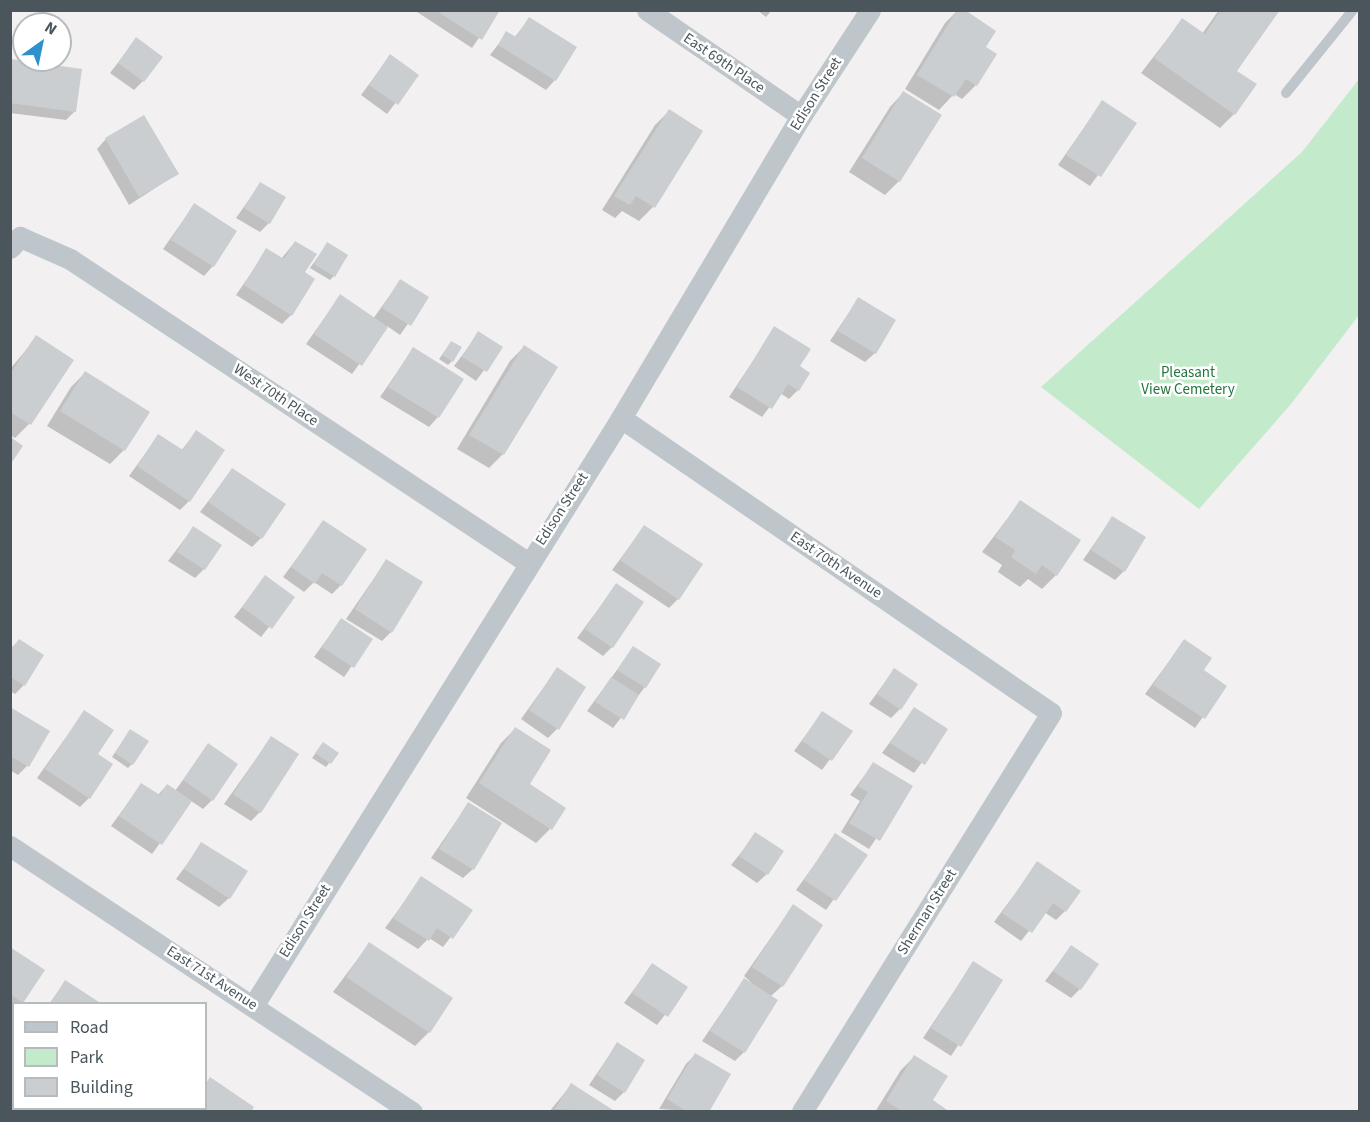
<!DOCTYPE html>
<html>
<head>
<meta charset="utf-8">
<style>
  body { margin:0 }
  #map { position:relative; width:1370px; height:1122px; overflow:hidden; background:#f2f0f1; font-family:"Source Sans 3",sans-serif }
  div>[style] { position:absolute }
  .green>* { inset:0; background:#c4eacc }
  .shadow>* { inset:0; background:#0003 }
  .building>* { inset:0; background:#cbced1 }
  .lane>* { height:10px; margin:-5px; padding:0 5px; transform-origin:5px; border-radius:5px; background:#bec6cb }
  .street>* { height:21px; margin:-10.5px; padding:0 10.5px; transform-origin:10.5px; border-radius:10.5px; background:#bec6cb }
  span { translate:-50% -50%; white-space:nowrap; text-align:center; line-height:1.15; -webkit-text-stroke:5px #fff; paint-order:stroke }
  .street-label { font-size:15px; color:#4a565b }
  .park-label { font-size:15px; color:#23753d }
  .frame { position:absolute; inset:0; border:12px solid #4a565b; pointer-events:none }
  .legend { position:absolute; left:12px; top:1002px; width:195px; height:108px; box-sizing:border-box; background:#fff; border:2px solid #b7bbbd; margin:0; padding:8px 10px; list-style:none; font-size:18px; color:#4a565b }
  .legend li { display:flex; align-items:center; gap:12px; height:30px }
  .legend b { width:30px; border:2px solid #b7bbbd }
  .north { position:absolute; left:12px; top:12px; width:60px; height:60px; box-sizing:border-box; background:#fff; border:2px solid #b7bbbd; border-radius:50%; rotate:33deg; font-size:16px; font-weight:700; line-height:24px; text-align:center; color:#4a565b }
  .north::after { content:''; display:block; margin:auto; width:21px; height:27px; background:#2f90ce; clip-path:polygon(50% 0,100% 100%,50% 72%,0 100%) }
</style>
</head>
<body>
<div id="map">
  <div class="green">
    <div style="clip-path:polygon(1359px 79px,1359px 315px,1291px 404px,1199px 509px,1041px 387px,1302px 152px)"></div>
  </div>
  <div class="shadow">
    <div style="clip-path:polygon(414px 10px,498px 10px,472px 48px)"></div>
    <div style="clip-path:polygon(757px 10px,772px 10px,766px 17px)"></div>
    <div style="clip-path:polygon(958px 10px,984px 48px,976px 85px,962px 99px,954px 94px,939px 110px,905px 89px,945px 23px)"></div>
    <div style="clip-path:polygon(1219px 10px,1278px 10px,1235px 71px,1234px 114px,1220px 128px,1141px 73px,1182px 20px,1202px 34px)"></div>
    <div style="clip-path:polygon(529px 19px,555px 80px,546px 90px,490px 55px,507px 33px,514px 38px)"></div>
    <div style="clip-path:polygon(136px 39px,143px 81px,134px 90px,110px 73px)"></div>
    <div style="clip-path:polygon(390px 56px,417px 75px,387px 114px,361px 95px)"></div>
    <div style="clip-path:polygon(11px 60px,75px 111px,66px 120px,10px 113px)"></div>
    <div style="clip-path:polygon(903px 93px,899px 181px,885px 195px,849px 172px,890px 107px)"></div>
    <div style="clip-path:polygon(1102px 102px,1135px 124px,1090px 186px,1058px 165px)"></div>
    <div style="clip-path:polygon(669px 111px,701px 132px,653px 207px,639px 221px,622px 211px,615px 218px,602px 210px,655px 125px)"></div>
    <div style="clip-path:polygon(106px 139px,177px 174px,129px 205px,97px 149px)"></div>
    <div style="clip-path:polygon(260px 184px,269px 223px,260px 232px,236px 218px)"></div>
    <div style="clip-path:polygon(194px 205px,213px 266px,204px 276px,163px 249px)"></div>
    <div style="clip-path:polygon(295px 242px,291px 315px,282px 324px,236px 295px,267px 250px,281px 259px)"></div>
    <div style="clip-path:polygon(327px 244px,334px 276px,330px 280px,310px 268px)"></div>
    <div style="clip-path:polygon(400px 281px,427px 297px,400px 335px,387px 326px,352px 374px,306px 344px,340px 296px,373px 319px)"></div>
    <div style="clip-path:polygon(858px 299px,875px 353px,865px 362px,830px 341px)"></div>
    <div style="clip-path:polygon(775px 328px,798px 367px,798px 390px,789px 399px,780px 393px,762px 417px,729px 397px)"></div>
    <div style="clip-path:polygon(479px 333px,501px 347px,476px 381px,454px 366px)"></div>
    <div style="clip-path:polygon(37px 337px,72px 360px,29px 424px,15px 438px,10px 435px,10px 369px)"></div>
    <div style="clip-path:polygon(451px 343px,452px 361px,448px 365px,439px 359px)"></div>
    <div style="clip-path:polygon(524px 347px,556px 367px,503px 454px,489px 468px,457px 449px,510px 361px)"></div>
    <div style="clip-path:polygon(413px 349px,438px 417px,429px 427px,380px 397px)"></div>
    <div style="clip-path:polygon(85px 373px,124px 450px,110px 464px,47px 426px,71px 387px)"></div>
    <div style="clip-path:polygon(196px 432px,189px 501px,180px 510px,129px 476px,158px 436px,181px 451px)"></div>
    <div style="clip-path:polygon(232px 470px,261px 538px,252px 547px,200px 512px)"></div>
    <div style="clip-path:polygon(1020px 502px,1056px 575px,1042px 589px,1028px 579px,1020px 587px,998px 572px,1002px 565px,982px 552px)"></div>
    <div style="clip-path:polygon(1112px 518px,1124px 571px,1115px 580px,1083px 560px)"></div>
    <div style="clip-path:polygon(324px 522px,341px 585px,332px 594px,314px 582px,304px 592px,283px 577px)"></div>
    <div style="clip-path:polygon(644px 527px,678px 599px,669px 608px,612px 570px)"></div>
    <div style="clip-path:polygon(193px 528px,204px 569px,195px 578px,168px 561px)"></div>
    <div style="clip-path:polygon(386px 561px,391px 632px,382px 641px,346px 619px)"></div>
    <div style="clip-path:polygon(266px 577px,293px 597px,261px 637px,234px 617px)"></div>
    <div style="clip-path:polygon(616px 585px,612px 647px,603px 656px,577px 638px)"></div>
    <div style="clip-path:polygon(341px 620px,371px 639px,344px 677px,314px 657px)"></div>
    <div style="clip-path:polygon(19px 641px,24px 685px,15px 694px,10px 691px,10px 649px)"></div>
    <div style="clip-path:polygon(1184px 641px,1202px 670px,1225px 686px,1195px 728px,1145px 694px)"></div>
    <div style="clip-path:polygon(633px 648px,645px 687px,613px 728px,587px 711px)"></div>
    <div style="clip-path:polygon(557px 669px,557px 729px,548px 738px,521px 719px)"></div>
    <div style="clip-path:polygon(894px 670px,900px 709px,891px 718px,869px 704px)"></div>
    <div style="clip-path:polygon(10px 709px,27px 766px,18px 775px,10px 770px)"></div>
    <div style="clip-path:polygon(914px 709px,946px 730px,914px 773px,882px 753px)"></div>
    <div style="clip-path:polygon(84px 712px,96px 754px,89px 798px,80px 807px,37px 778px)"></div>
    <div style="clip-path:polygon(822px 713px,850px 732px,822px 770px,794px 751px)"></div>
    <div style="clip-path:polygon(515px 729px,528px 785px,550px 829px,536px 843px,466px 798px,501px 743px)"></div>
    <div style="clip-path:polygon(130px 730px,132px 764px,128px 768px,112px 757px)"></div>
    <div style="clip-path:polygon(271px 738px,260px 812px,251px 821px,224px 804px)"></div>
    <div style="clip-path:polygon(323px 744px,337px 753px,326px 767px,312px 758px)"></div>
    <div style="clip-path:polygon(208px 745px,212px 800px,203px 809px,191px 801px,152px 854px,111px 826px,141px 785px,157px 796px,167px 785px,175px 791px)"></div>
    <div style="clip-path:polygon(873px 764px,911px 787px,869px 849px,841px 832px,860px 801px,850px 795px)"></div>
    <div style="clip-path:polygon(468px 804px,473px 869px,463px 878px,431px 858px)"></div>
    <div style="clip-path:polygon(756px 834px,767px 874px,757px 883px,731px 865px)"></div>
    <div style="clip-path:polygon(836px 835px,866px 855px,826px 910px,796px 890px)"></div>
    <div style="clip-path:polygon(202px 844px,229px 898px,219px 907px,176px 879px)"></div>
    <div style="clip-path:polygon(1038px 863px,1065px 911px,1056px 920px,1044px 912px,1021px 941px,994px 922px)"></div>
    <div style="clip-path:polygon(422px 878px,471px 911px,443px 947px,429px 938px,418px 949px,385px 928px)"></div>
    <div style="clip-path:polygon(793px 906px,782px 986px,770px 997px,744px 1052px,735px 1061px,702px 1041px,744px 980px,758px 989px,744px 976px)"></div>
    <div style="clip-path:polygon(369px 944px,429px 1032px,415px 1046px,333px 992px)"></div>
    <div style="clip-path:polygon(1071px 947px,1080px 989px,1071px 998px,1045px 981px)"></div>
    <div style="clip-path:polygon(10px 949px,22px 1002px,14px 1004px,10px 1013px)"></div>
    <div style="clip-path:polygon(973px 963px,1001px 980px,951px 1056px,923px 1038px)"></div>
    <div style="clip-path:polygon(652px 965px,686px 988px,657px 1025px,624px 1003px)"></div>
    <div style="clip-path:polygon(65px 982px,99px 1004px,49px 1004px)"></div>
    <div style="clip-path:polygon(617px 1044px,624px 1092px,615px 1101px,589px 1085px)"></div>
    <div style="clip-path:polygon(696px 1054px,707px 1112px,659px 1109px,686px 1064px)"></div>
    <div style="clip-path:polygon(915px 1056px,931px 1101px,947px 1112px,875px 1112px,901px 1070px)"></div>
    <div style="clip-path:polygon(210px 1079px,249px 1112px,185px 1112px,206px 1108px,206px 1083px)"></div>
    <div style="clip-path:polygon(571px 1085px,613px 1112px,549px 1112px)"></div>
    <div style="clip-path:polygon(125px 1108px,156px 1108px,154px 1112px)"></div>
  </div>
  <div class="building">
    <div style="clip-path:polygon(435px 10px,500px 10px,482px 40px)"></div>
    <div style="clip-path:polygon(957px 10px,965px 10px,996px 31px,986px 47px,997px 54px,977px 86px,966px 79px,954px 97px,917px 75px)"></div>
    <div style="clip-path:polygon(1221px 10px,1280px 10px,1237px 71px,1257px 84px,1235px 115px,1154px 58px,1182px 18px,1205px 34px)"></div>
    <div style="clip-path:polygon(529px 17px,577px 47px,556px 81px,498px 45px,506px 31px,516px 37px)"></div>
    <div style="clip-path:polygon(136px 37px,163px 57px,144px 82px,118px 63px)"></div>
    <div style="clip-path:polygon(390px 54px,419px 75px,398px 105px,369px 85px)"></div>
    <div style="clip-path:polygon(11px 59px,82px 69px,76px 112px,10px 103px)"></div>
    <div style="clip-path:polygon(903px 91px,942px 115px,900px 182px,862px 158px)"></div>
    <div style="clip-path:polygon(1102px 100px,1137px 123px,1101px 177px,1066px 155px)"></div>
    <div style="clip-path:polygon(669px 109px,703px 131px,655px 208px,636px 196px,630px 205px,614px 196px)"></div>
    <div style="clip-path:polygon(144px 115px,179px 174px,139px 197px,105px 138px)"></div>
    <div style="clip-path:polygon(260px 182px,286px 197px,270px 224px,244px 208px)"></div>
    <div style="clip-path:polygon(194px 203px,237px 231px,214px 267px,171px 240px)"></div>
    <div style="clip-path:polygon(295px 241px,317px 254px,305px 272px,315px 279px,292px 316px,244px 285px,266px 248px,284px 259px)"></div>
    <div style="clip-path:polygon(327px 242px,348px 255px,335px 277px,314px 264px)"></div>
    <div style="clip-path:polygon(400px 279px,429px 297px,411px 326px,382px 308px)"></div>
    <div style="clip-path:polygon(340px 294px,388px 327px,362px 366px,314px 334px)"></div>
    <div style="clip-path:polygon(858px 297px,896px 320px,876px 354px,838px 331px)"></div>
    <div style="clip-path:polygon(774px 326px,811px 349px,800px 366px,810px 373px,799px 391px,788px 384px,772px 409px,737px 387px)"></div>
    <div style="clip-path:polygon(478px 331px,503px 347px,487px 372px,462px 357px)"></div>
    <div style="clip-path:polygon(36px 335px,74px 360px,31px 425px,10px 412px,10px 374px)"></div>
    <div style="clip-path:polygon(451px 341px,462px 347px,453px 362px,442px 355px)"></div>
    <div style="clip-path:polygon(524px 345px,558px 367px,504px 455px,469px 435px)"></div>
    <div style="clip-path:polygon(413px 347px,464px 379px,439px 418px,388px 387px)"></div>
    <div style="clip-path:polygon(85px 371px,150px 412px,125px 451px,60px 411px)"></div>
    <div style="clip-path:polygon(196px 430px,225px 450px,190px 502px,137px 466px,158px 434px,183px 450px)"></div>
    <div style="clip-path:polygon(12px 438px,23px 446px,10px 465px,10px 440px)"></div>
    <div style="clip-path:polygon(232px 468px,286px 504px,262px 539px,208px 502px)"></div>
    <div style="clip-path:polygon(1020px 500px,1081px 540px,1057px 576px,1042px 565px,1036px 574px,1011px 557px,1015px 550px,995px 537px)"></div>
    <div style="clip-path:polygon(1112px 516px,1146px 537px,1125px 572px,1091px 550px)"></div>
    <div style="clip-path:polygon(323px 520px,367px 549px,342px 586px,322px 573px,315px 584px,291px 567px)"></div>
    <div style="clip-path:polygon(644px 525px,703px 564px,679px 600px,620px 560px)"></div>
    <div style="clip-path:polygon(193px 526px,222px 545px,205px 570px,177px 552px)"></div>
    <div style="clip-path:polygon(386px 559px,423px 582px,392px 633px,355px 609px)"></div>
    <div style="clip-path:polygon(265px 575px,295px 597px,272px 629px,242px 607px)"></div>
    <div style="clip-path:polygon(616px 583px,644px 602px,613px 648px,585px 629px)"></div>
    <div style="clip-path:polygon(341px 618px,373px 639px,354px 668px,322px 647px)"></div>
    <div style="clip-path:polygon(19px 639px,44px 655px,25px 686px,10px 677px,10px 651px)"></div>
    <div style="clip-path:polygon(1184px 639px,1212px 658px,1204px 670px,1227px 686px,1205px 719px,1153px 685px)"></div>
    <div style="clip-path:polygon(633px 646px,661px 664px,646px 688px,617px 670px)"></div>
    <div style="clip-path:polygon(557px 667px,586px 687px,559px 730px,529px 710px)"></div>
    <div style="clip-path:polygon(894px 668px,918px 684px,901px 710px,877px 694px)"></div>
    <div style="clip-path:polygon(611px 677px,639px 695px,624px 720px,595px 702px)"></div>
    <div style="clip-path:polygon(10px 707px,50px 731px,29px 767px,10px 756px)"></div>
    <div style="clip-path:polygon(914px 707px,948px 729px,925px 765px,890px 743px)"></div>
    <div style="clip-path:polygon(84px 710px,114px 730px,98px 754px,113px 764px,90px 799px,45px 769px)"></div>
    <div style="clip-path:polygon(822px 711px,853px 731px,832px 761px,802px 741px)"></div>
    <div style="clip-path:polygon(515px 727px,551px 750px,530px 784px,566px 808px,552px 830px,479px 783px)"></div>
    <div style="clip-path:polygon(130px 729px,149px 741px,133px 765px,115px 753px)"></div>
    <div style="clip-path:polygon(271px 736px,299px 754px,261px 813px,233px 794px)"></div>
    <div style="clip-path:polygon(323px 742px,339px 753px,331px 764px,315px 753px)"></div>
    <div style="clip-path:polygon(208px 743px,238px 764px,213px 801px,183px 780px)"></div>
    <div style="clip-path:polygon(873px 762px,913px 786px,880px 841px,849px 823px,868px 792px,858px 786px)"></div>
    <div style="clip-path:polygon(141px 783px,160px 795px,167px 784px,192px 801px,162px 845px,119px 816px)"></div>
    <div style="clip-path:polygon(468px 802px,502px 823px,474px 870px,439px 849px)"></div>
    <div style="clip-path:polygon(755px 832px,784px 851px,768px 875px,739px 856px)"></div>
    <div style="clip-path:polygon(835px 833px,868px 855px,836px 901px,804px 880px)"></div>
    <div style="clip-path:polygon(201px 842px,248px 871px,230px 899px,184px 869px)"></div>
    <div style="clip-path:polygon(1037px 861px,1081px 891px,1066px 912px,1053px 903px,1032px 933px,1002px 913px)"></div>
    <div style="clip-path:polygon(421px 876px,473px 910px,453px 939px,437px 928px,429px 941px,393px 918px)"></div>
    <div style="clip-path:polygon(793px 904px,823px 925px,783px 987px,752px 967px)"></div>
    <div style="clip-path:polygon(369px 942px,453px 998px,430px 1033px,346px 977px)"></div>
    <div style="clip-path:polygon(1071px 945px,1099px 964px,1081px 990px,1053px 971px)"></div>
    <div style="clip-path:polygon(10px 947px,45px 970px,23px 1003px,10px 994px)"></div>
    <div style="clip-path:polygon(973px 961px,1003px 980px,961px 1047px,931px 1028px)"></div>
    <div style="clip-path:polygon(652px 963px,688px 987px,668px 1017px,632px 993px)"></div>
    <div style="clip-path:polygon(744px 978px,778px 1000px,745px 1053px,710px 1031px)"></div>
    <div style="clip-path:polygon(65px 980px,102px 1004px,50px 1004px)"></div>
    <div style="clip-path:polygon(617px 1042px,645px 1060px,625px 1093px,597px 1075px)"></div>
    <div style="clip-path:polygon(695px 1053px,731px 1074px,709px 1112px,687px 1112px,667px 1099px)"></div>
    <div style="clip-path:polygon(914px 1055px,948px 1076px,933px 1100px,950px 1112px,903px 1112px,886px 1101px)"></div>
    <div style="clip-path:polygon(210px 1077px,254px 1107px,251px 1112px,186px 1112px,206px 1108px,206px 1083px)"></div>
    <div style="clip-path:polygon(571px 1083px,616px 1112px,555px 1109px)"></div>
  </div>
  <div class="lane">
    <div style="left:1286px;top:93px;width:107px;rotate:-51.1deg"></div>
  </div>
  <div class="street">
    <div style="left:647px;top:10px;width:187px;rotate:34.5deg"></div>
    <div style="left:10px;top:248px;width:15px;rotate:-48deg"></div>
    <div style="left:20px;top:237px;width:55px;rotate:23.7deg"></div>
    <div style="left:70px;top:259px;width:548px;rotate:33.55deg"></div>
    <div style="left:621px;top:418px;width:521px;rotate:34.45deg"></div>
    <div style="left:1051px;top:713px;width:470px;rotate:122deg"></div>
    <div style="left:10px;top:846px;width:482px;rotate:33.5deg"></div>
    <div style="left:253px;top:1006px;width:694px;rotate:-57.96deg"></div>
    <div style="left:621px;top:418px;width:352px;rotate:-59.2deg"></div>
    <div style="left:801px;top:116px;width:126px;rotate:-56.9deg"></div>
  </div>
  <div class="street-label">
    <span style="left:724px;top:63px;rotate:34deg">East 69th Place</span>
    <span style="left:816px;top:94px;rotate:-58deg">Edison Street</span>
    <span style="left:276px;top:395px;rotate:34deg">West 70th Place</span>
    <span style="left:562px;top:509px;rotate:-57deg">Edison Street</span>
    <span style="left:836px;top:565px;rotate:34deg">East 70th Avenue</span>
    <span style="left:927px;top:912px;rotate:-58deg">Sherman Street</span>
    <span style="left:305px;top:921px;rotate:-58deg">Edison Street</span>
    <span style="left:212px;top:978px;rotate:33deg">East 71st Avenue</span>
  </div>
  <div class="park-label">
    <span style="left:1188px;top:381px">Pleasant<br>View Cemetery</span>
  </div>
  <div class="frame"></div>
  <ul class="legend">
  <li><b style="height:8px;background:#bec6cb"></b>Road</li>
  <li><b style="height:16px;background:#c4eacc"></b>Park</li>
  <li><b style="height:16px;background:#cbced1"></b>Building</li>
  </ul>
  <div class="north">N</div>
</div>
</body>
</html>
